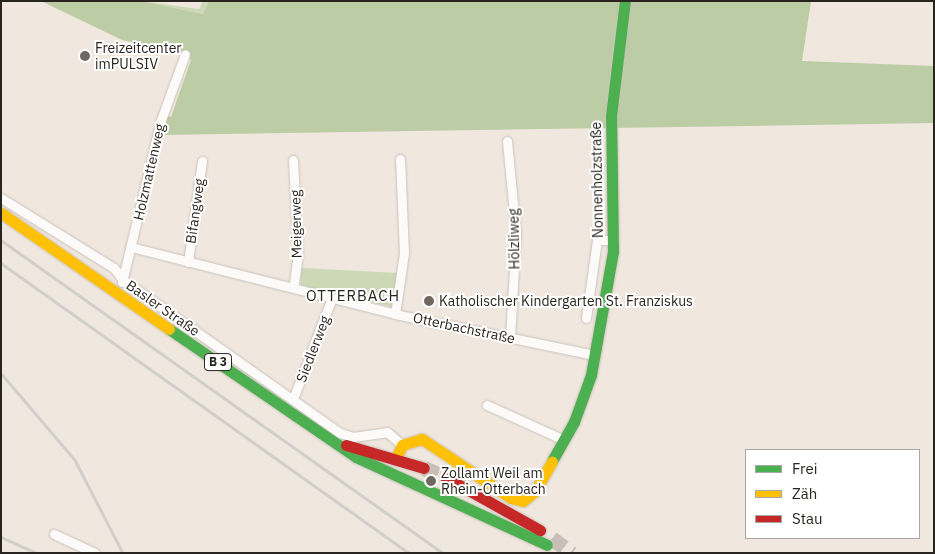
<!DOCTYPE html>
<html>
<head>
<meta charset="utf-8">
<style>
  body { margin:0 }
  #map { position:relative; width:935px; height:554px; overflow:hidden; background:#f0e7de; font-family:"IBM Plex Sans",sans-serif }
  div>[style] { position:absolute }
  .green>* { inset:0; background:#cbd9b6 }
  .forest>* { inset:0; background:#bccca5 }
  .primary-tunnel>* { height:15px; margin-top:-7.5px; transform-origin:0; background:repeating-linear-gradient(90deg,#c8c0b8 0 15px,transparent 0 23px) }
  .roads { filter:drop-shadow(0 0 1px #cac3bc) drop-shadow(0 0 1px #cac3bc) }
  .street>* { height:9px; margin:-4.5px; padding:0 4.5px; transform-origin:4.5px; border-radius:4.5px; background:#fdfbfa }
  .fast>* { height:11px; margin:-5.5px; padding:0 5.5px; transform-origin:5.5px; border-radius:5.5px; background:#4caf50 }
  .slow>* { height:11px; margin:-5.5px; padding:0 5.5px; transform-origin:5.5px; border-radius:5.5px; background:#ffc107 }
  .jam>* { height:11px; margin:-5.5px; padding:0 5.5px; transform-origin:5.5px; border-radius:5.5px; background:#c62828 }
  .rail>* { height:2.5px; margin:-1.25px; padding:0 1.25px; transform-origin:1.25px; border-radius:1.25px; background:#d1cecb }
  .dots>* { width:14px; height:14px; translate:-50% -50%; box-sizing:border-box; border:2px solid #fff; border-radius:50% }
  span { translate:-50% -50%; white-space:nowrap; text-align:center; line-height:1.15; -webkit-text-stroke:4px #fff; paint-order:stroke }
  .shield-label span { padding:1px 4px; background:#fff; border:1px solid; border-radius:4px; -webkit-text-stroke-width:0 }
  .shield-label { font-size:12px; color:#29241e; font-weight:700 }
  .poi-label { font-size:14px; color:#29241e }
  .left { translate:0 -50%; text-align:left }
  .street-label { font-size:14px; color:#29241e }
  .neighbourhood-label { font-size:15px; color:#29241e; letter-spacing:1px }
  .frame { position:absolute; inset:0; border:2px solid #29241e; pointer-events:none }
  .legend { position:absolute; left:745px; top:449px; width:175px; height:90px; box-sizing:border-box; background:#fff; border:1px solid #a9a7a5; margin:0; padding:6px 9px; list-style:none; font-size:15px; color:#29241e }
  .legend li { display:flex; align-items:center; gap:10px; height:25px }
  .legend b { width:25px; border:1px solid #a9a7a5 }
</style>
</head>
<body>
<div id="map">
  <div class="green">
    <div style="clip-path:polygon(141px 1px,199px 9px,203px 1px,209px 1px,203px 14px)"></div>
    <div style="clip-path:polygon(301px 268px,398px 273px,393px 307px,301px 286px)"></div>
  </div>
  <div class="forest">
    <div style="clip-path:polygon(41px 1px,141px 1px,203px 14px,209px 1px,811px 1px,802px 61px,934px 66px,934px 123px,160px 135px,165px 115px,171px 117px,191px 60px,185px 54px,122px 40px)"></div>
  </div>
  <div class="primary-tunnel">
    <div style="left:424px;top:468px;width:23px;rotate:23deg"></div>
    <div style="left:552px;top:538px;width:25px;rotate:37deg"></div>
  </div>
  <div class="roads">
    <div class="street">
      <div style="left:507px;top:141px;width:93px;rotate:84.5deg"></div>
      <div style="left:516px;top:234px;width:103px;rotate:93.3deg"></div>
      <div style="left:293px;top:160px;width:94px;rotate:87deg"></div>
      <div style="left:298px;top:254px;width:34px;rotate:98deg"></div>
      <div style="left:1px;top:198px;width:133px;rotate:31.8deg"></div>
      <div style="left:114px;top:268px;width:15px;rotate:53deg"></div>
      <div style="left:123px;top:280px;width:266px;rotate:35.2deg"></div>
      <div style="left:340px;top:433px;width:14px;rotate:17deg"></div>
      <div style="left:353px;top:437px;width:34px;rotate:-8deg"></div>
      <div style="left:387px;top:432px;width:20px;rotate:41deg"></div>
      <div style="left:131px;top:247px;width:272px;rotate:14.2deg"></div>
      <div style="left:395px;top:314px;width:203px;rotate:11.6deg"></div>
      <div style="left:188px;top:262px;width:102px;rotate:-82.1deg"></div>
      <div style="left:122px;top:282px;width:167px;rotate:-76.5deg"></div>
      <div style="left:161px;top:120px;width:70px;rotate:-70deg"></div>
      <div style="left:395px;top:314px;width:62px;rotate:-81.6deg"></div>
      <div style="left:404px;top:253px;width:94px;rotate:-92.4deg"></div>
      <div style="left:586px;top:318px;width:79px;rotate:-82deg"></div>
      <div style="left:597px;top:240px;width:17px"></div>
      <div style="left:293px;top:399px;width:108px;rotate:-68.9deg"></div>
      <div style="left:487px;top:405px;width:85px;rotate:24.4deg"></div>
      <div style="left:54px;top:534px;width:45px;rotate:24.9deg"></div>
    </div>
    <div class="fast">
      <div style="left:169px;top:329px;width:227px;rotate:34.4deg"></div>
      <div style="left:356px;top:457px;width:210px;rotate:24.7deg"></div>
      <div style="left:552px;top:461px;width:45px;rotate:-60.6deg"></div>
      <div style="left:574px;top:422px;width:50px;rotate:-70.1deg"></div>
      <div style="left:591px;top:375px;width:126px;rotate:-79.9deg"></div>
      <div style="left:613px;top:251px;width:135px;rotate:-90.8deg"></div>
      <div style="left:611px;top:116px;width:116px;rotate:-83.1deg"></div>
    </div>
    <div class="slow">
      <div style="left:1px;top:213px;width:204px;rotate:34.6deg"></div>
      <div style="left:396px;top:458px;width:14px;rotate:-65deg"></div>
      <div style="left:402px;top:445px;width:21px;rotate:-17deg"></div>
      <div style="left:422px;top:439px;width:107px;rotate:33.5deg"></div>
      <div style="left:511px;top:498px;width:12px;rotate:14deg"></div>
      <div style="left:523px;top:501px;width:16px;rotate:-40deg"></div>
      <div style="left:535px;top:491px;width:34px;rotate:-60deg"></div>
    </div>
    <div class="jam">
      <div style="left:346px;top:445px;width:81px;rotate:16.4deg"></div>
      <div style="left:445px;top:477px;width:109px;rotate:29.2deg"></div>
    </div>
  </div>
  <div class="rail">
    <div style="left:1px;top:240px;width:542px;rotate:35.3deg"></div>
    <div style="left:1px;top:263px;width:501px;rotate:35.4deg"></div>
    <div style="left:1px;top:373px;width:114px;rotate:49.6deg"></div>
    <div style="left:75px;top:460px;width:105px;rotate:62.7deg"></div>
    <div style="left:1px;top:537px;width:39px;rotate:24deg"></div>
  </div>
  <div class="dots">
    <div style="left:85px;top:56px;background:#6f6861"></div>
    <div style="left:429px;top:301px;background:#6f6861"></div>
    <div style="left:431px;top:481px;background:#6f6861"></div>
  </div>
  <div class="shield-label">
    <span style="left:218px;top:362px">B 3</span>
  </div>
  <div class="poi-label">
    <span class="left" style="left:95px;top:56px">Freizeitcenter<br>imPULSIV</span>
    <span class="left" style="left:439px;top:301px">Katholischer Kindergarten St. Franziskus</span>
    <span class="left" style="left:441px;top:481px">Zollamt Weil am<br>Rhein-Otterbach</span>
  </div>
  <div class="street-label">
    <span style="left:149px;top:172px;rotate:-77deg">Holzmattenweg</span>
    <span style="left:597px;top:180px;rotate:-91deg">Nonnenholzstraße</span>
    <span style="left:195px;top:211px;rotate:-82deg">Bifangweg</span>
    <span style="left:296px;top:224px;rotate:-91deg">Meigerweg</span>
    <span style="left:514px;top:239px;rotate:-91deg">Hölzliweg</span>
    <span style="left:163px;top:308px;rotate:35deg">Basler Straße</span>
    <span style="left:464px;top:328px;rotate:12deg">Otterbachstraße</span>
    <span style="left:313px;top:349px;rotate:-69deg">Siedlerweg</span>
  </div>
  <div class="neighbourhood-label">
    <span style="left:353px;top:296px">OTTERBACH</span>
  </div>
  <div class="frame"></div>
  <ul class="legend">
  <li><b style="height:6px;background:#4caf50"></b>Frei</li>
  <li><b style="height:6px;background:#ffc107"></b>Zäh</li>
  <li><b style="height:6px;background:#c62828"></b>Stau</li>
  </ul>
</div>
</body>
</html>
